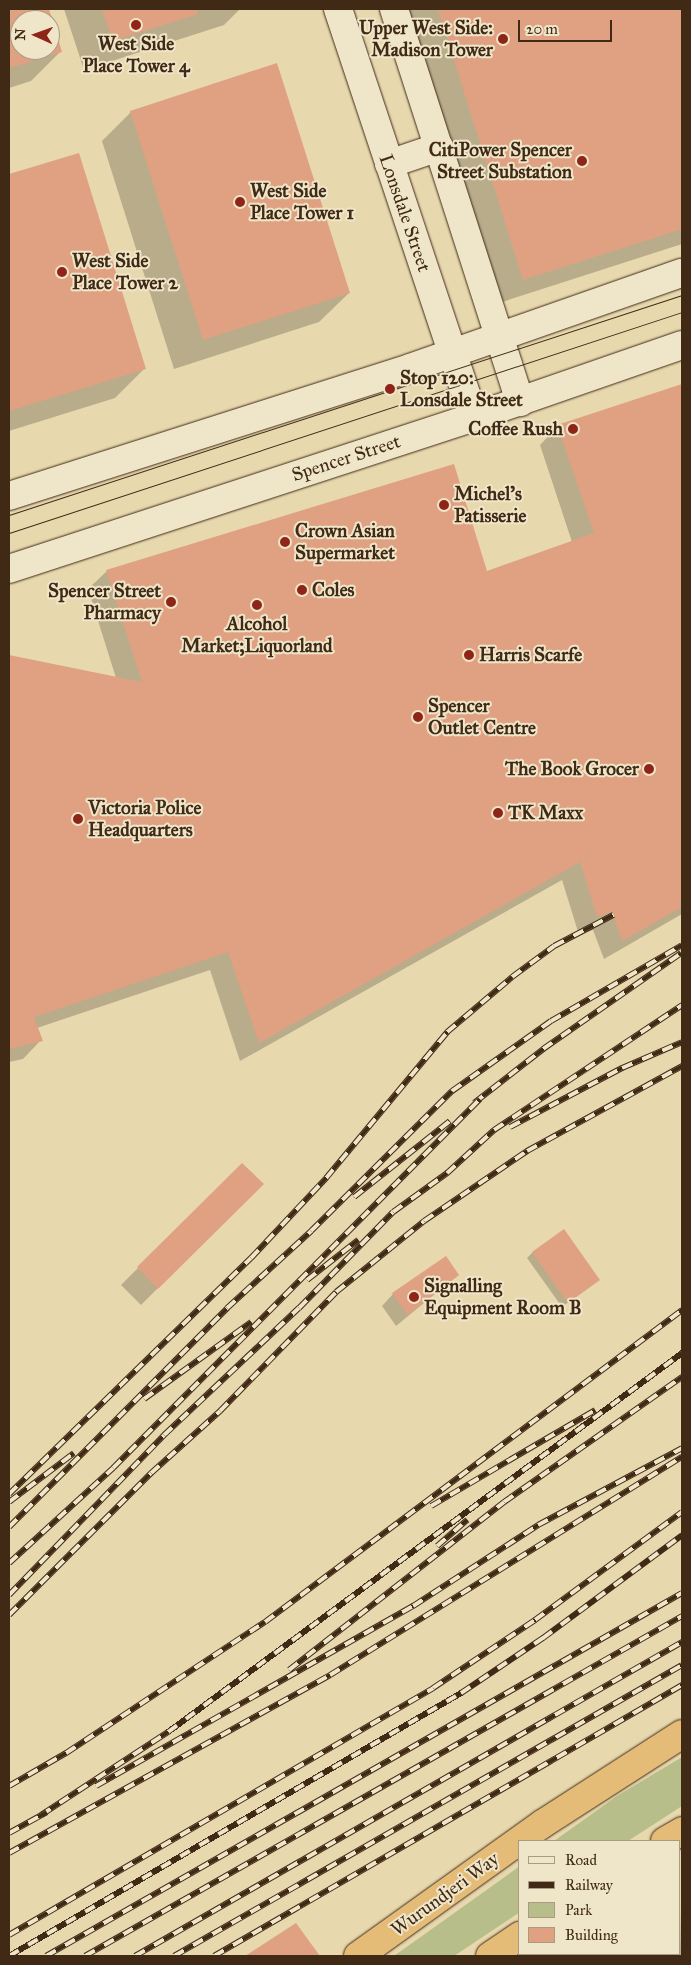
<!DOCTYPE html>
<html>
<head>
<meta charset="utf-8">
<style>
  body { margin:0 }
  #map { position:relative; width:691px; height:1965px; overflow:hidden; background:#e7d8ae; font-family:"IM FELL Great Primer",serif }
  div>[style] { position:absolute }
  .green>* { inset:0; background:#b7be89 }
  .shadow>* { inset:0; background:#0003 }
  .building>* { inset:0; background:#e0a182 }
  .roads { filter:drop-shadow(0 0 1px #402a15) drop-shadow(0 0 1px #402a15) }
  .secondary>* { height:28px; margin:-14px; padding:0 14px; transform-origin:14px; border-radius:14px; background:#efe6ca }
  .highway>* { height:28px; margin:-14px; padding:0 14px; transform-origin:14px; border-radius:14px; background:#e4bc77 }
  .tram>* { height:1px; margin:-0.5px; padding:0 0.5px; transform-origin:0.5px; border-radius:0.5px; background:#402a15 }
  .rail>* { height:5.5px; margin-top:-2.75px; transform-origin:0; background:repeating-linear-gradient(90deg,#efe6ca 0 11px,#402a15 0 22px); box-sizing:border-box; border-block:1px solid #402a15 }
  .dots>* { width:14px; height:14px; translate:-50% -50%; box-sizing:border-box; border:2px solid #efe6ca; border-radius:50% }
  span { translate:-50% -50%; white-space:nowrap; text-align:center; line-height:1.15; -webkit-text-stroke:4px #efe6ca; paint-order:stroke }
  .poi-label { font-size:19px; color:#402a15; font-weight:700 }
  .right { translate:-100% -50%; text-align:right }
  .left { translate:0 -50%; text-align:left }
  .street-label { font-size:19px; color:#402a15 }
  .frame { position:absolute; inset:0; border:10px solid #402a15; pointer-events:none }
  .legend { position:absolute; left:518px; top:1840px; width:162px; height:115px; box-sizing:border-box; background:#efe6ca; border:1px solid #a99b82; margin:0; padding:6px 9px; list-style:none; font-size:15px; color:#402a15 }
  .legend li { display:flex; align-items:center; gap:10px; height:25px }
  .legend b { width:25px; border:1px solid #a99b82 }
  .north { position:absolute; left:10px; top:10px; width:50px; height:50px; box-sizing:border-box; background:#efe6ca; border:1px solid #a99b82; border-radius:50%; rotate:272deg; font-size:14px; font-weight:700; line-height:20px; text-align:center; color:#402a15 }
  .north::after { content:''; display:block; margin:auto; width:18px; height:22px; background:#8f2418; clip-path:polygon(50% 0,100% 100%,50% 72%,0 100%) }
  .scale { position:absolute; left:518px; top:20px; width:94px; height:22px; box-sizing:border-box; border:2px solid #402a15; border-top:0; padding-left:6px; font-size:15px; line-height:18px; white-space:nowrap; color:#402a15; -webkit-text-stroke:4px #efe6ca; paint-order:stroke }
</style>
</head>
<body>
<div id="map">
  <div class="green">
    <div style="clip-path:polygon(682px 1757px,682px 1806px,628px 1841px,554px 1841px,617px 1796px)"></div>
    <div style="clip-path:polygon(520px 1866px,520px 1912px,454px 1956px,394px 1956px)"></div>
  </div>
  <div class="shadow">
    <div style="clip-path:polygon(evenodd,9px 9px,48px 9px,61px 51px,31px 81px,9px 88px,9px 9px,20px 20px,50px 20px,50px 50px,20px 50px,20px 20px)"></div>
    <div style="clip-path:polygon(64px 9px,240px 9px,224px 25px,84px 70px)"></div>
    <div style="clip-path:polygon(407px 9px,682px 9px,682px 244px,499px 303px)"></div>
    <div style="clip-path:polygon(131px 112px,349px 293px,319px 322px,174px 369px,102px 141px)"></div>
    <div style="clip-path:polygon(78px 154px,144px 369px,115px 398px,9px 431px,9px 176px)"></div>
    <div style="clip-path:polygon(682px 385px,682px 914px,604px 959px,593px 930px,579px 935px,562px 880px,240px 1061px,210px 970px,37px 1028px,41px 1040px,23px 1059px,9px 1062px,9px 656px,116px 678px,88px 589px,107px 571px,486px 572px,572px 542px,540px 445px,558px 426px)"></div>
    <div style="clip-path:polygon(242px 1164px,262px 1184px,141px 1305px,121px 1285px)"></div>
    <div style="clip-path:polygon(533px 1252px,598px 1280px,562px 1307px,527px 1258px)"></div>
    <div style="clip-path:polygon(458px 1275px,396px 1326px,382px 1306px,393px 1294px)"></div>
    <div style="clip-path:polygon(682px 1862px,682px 1956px,577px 1956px,680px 1954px)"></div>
    <div style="clip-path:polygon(296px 1924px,315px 1951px,310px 1956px,247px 1956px)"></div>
  </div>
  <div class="building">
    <div style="clip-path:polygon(evenodd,9px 9px,49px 9px,62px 52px,9px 68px,9px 9px,20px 20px,50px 20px,50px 50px,20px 50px,20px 20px)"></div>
    <div style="clip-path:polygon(102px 9px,197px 9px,198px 14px,113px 41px)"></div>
    <div style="clip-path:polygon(438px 9px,682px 9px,682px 229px,523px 280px)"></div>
    <div style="clip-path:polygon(277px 63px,350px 293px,203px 340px,130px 111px)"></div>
    <div style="clip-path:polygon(79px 153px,146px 369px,9px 411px,9px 174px)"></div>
    <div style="clip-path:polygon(682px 384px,682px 907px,622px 941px,612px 912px,597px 917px,580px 862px,259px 1043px,228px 952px,34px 1017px,43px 1041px,9px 1049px,9px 655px,142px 682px,106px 570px,454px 464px,487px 571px,594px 533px,557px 425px)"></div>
    <div style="clip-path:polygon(242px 1163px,264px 1184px,158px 1289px,137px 1267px)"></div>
    <div style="clip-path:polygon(564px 1229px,600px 1280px,568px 1303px,532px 1252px)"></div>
    <div style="clip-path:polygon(446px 1256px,459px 1275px,408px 1315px,392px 1293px)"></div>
    <div style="clip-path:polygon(296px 1923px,320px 1956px,245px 1956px)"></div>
  </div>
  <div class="roads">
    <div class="secondary">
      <div style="left:338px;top:9px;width:430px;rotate:71.6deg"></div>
      <div style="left:394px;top:9px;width:413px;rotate:72.2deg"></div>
      <div style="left:389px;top:164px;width:53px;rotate:-18.8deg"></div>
      <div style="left:9px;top:496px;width:421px;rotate:-17.7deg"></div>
      <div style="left:410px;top:368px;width:288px;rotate:-19.3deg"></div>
      <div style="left:9px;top:569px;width:489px;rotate:-18.1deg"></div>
      <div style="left:474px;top:417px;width:220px;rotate:-19.1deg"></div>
    </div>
    <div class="highway">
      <div style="left:665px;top:1841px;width:20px;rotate:-30deg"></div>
      <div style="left:358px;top:1956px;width:229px;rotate:-35.6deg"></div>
      <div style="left:544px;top:1823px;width:164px;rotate:-32.8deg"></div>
      <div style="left:490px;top:1956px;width:36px;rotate:-34deg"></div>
    </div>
  </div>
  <div class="tram">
    <div style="left:9px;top:515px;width:708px;rotate:-18.1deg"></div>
    <div style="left:9px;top:533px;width:708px;rotate:-18.18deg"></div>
  </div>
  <div class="rail">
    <div style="left:474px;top:1103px;width:88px;rotate:-38deg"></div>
    <div style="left:543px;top:1049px;width:168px;rotate:-34.8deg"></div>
    <div style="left:510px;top:1127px;width:127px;rotate:-27.8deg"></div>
    <div style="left:622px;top:1068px;width:65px;rotate:-23.4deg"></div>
    <div style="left:354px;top:1197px;width:122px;rotate:-38.4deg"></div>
    <div style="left:307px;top:1280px;width:65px;rotate:-38.1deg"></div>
    <div style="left:144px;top:1399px;width:132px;rotate:-35.7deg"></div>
    <div style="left:9px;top:1494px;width:338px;rotate:-44.3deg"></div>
    <div style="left:251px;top:1258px;width:110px;rotate:-46.8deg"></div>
    <div style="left:326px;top:1178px;width:190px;rotate:-50.3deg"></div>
    <div style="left:447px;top:1032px;width:85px;rotate:-40.2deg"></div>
    <div style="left:512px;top:977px;width:52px;rotate:-36.4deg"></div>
    <div style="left:554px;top:946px;width:67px;rotate:-27.7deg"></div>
    <div style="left:9px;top:1502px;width:81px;rotate:-37deg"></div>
    <div style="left:431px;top:1506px;width:190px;rotate:-30.3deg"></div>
    <div style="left:9px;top:1527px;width:309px;rotate:-45.1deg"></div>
    <div style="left:227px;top:1308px;width:114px;rotate:-42.5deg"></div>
    <div style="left:311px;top:1231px;width:199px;rotate:-44.8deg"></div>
    <div style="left:452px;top:1091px;width:121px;rotate:-35.3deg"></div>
    <div style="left:551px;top:1021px;width:151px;rotate:-30.1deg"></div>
    <div style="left:437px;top:1546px;width:40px;rotate:-41deg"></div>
    <div style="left:9px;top:1563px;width:141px;rotate:-42.4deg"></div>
    <div style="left:113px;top:1468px;width:520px;rotate:-45.16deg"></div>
    <div style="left:9px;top:1595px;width:223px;rotate:-45.9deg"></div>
    <div style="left:164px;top:1435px;width:185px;rotate:-43.3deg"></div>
    <div style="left:299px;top:1308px;width:134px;rotate:-45.6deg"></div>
    <div style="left:393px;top:1212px;width:67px;rotate:-35.8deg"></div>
    <div style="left:447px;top:1173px;width:64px;rotate:-42.5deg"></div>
    <div style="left:494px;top:1130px;width:226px;rotate:-33.6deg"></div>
    <div style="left:9px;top:1615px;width:201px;rotate:-45deg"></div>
    <div style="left:151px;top:1473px;width:93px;rotate:-41.9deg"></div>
    <div style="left:220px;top:1411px;width:166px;rotate:-45.7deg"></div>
    <div style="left:336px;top:1292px;width:113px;rotate:-38.9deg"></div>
    <div style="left:424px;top:1221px;width:125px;rotate:-34.2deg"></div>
    <div style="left:527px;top:1151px;width:177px;rotate:-28.7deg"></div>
    <div style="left:289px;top:1670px;width:273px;rotate:-38deg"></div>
    <div style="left:504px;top:1502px;width:218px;rotate:-35.1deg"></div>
    <div style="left:9px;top:1786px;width:66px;rotate:-30.1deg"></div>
    <div style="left:66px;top:1753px;width:238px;rotate:-33.4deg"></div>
    <div style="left:265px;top:1622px;width:521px;rotate:-36.8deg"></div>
    <div style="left:96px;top:1786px;width:365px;rotate:-29.6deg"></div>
    <div style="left:413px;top:1606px;width:149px;rotate:-32.9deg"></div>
    <div style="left:538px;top:1525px;width:163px;rotate:-28.1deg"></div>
    <div style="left:41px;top:1815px;width:152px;rotate:-33.2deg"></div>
    <div style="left:168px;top:1732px;width:639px;rotate:-36.4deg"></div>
    <div style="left:9px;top:1833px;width:43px;rotate:-28.9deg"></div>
    <div style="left:9px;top:1853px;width:367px;rotate:-29deg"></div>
    <div style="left:330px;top:1675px;width:414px;rotate:-31.8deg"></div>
    <div style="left:9px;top:1935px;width:491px;rotate:-30.2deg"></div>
    <div style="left:433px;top:1688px;width:123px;rotate:-33.7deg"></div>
    <div style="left:535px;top:1620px;width:182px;rotate:-36.3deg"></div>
    <div style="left:9px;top:1956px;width:523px;rotate:-30.19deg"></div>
    <div style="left:461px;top:1693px;width:99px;rotate:-33.9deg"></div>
    <div style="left:543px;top:1638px;width:173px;rotate:-36.5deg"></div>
    <div style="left:46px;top:1956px;width:732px;rotate:-29.72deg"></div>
    <div style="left:85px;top:1956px;width:687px;rotate:-29.66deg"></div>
    <div style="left:135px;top:1956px;width:631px;rotate:-29.86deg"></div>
    <div style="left:174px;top:1956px;width:585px;rotate:-29.81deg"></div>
    <div style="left:214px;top:1956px;width:541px;rotate:-30.07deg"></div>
  </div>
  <div class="dots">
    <div style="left:136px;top:25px;background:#8f2418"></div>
    <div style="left:503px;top:39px;background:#8f2418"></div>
    <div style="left:582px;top:161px;background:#8f2418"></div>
    <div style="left:240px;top:202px;background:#8f2418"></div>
    <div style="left:62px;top:272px;background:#8f2418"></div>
    <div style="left:390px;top:389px;background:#8f2418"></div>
    <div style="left:573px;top:429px;background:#8f2418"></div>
    <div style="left:444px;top:505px;background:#8f2418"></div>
    <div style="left:285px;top:542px;background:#8f2418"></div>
    <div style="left:302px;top:590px;background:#8f2418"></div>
    <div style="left:171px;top:602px;background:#8f2418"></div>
    <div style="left:257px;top:605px;background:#8f2418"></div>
    <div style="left:469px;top:655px;background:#8f2418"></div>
    <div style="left:418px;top:717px;background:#8f2418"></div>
    <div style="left:649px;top:769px;background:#8f2418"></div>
    <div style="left:498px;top:813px;background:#8f2418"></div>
    <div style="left:78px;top:819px;background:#8f2418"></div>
    <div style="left:414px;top:1297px;background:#8f2418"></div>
  </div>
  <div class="poi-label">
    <span class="right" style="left:493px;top:39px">Upper West Side:<br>Madison Tower</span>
    <span style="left:136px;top:55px">West Side<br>Place Tower 4</span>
    <span class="right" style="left:572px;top:161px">CitiPower Spencer<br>Street Substation</span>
    <span class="left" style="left:250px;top:202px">West Side<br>Place Tower 1</span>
    <span class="left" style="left:72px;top:272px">West Side<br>Place Tower 2</span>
    <span class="left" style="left:400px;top:389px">Stop 120:<br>Lonsdale Street</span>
    <span class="right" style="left:563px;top:429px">Coffee Rush</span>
    <span class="left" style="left:454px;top:505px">Michel's<br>Patisserie</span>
    <span class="left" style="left:295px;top:542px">Crown Asian<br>Supermarket</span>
    <span class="left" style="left:312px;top:590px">Coles</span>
    <span class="right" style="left:161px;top:602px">Spencer Street<br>Pharmacy</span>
    <span style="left:257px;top:635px">Alcohol<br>Market;Liquorland</span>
    <span class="left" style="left:479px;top:655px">Harris Scarfe</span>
    <span class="left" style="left:428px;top:717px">Spencer<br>Outlet Centre</span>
    <span class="right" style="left:639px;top:769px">The Book Grocer</span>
    <span class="left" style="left:88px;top:819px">Victoria Police<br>Headquarters</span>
    <span class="left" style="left:508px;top:813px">TK Maxx</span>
    <span class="left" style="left:424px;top:1297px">Signalling<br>Equipment Room B</span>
  </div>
  <div class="street-label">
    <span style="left:405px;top:213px;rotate:71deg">Lonsdale Street</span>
    <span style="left:346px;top:458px;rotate:-18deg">Spencer Street</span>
    <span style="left:445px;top:1894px;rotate:-36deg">Wurundjeri Way</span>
  </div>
  <div class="frame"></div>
  <ul class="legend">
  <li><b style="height:6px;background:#efe6ca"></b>Road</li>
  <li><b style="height:6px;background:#402a15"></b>Railway</li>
  <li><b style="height:14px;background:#b7be89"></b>Park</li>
  <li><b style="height:14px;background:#e0a182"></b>Building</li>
  </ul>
  <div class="north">N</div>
  <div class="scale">20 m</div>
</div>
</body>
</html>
